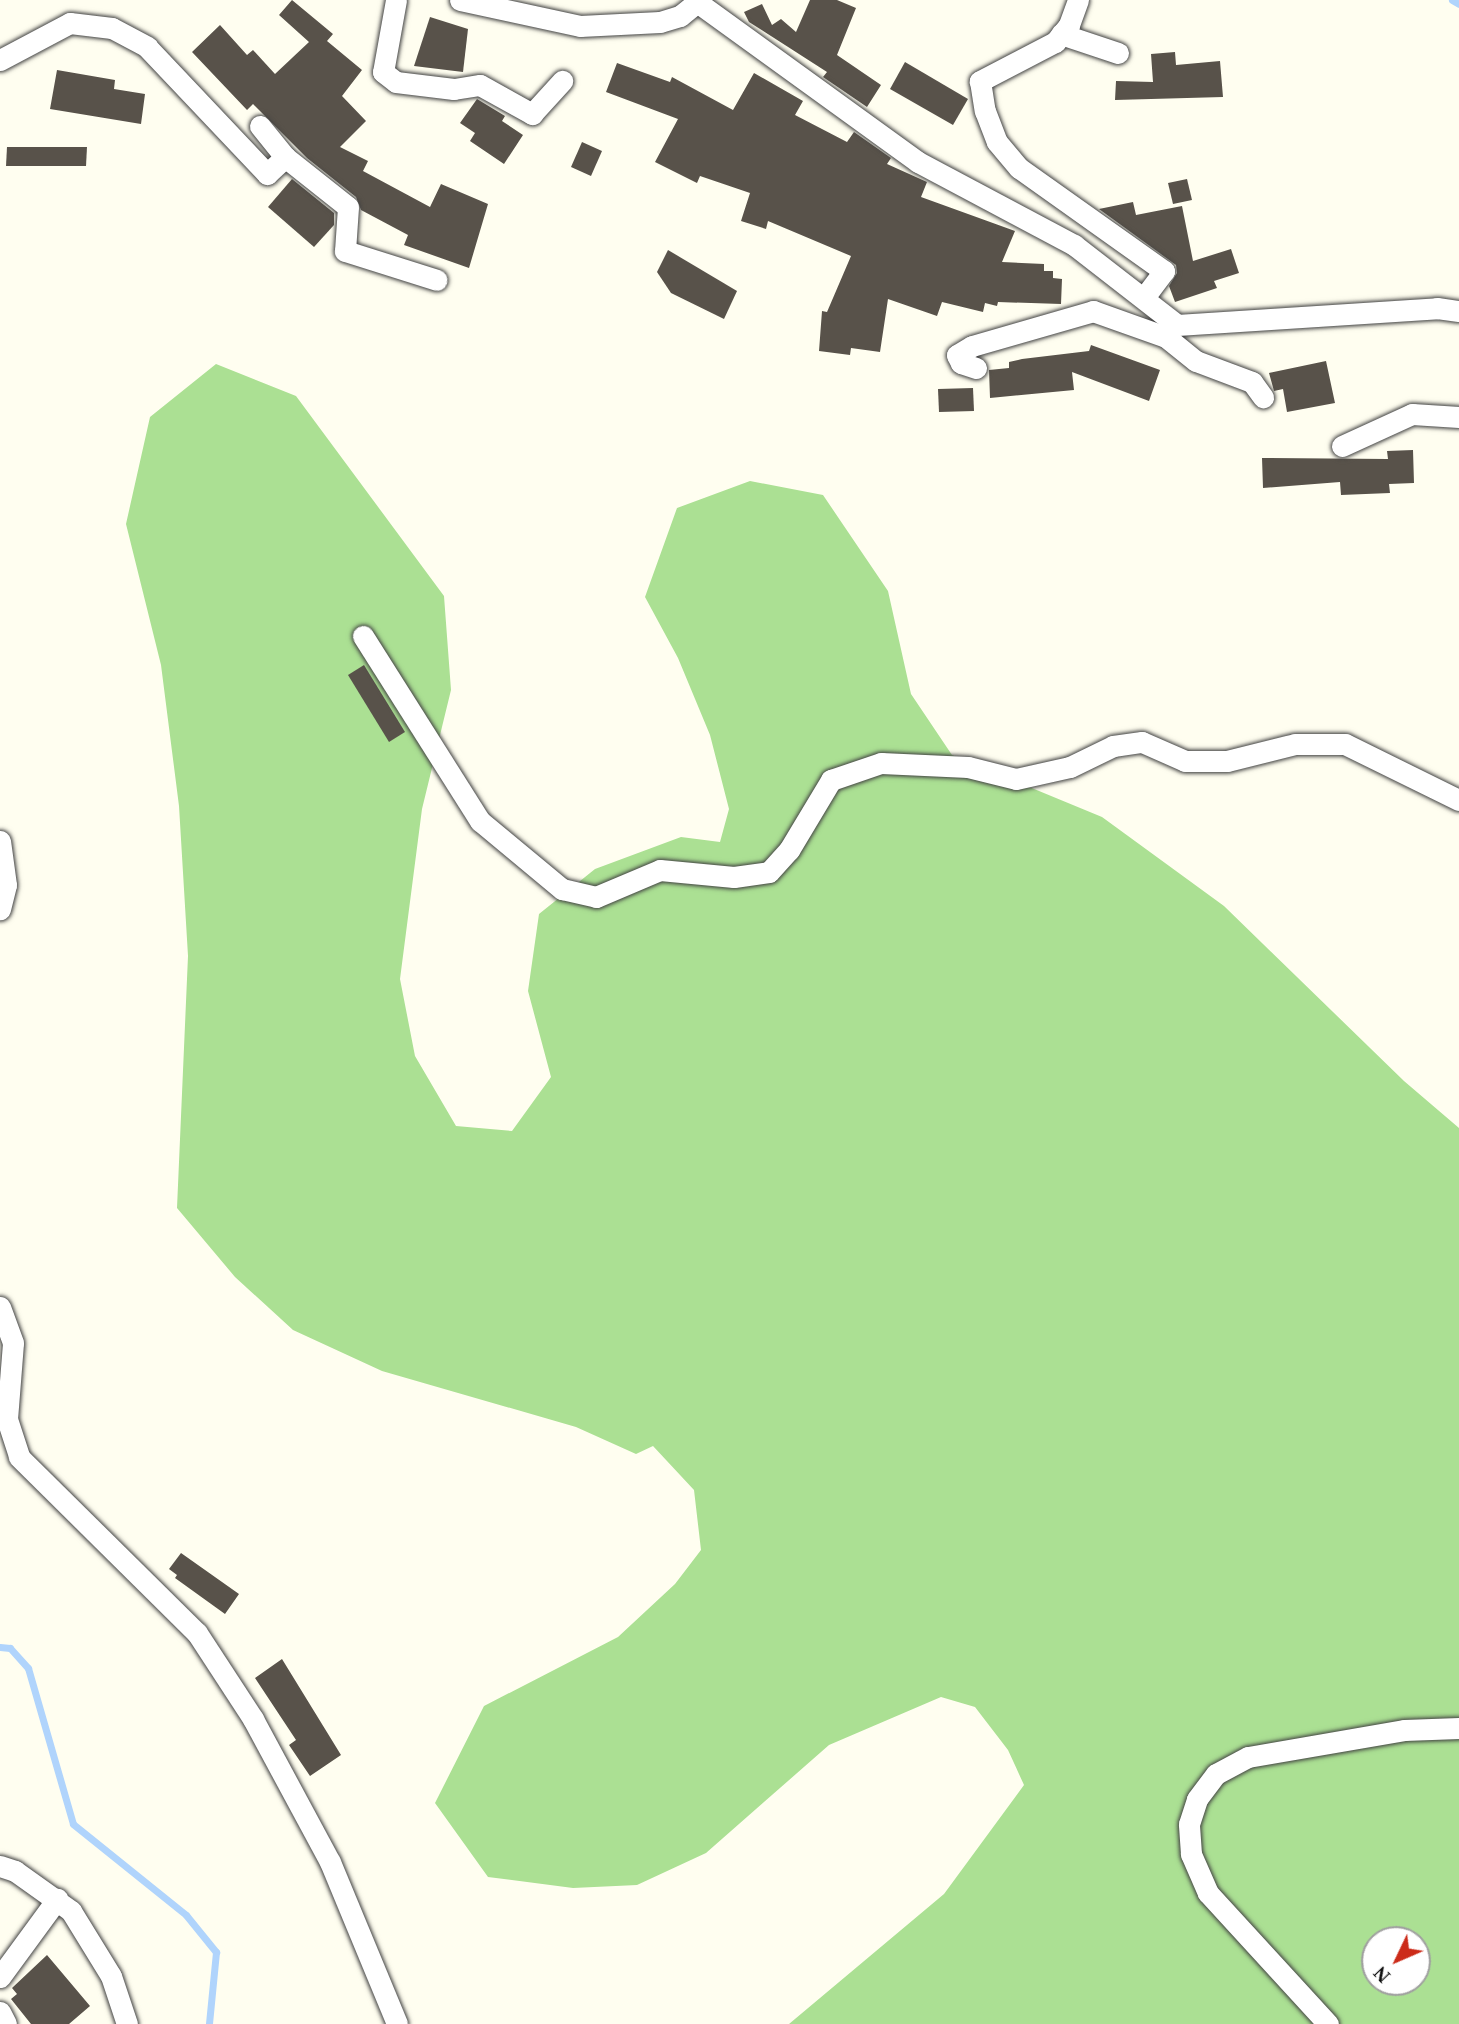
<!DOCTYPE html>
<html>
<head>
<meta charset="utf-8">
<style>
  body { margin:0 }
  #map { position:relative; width:1459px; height:2024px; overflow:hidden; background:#fffef0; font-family:Georgia,serif }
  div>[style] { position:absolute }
  .forest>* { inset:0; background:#abe093 }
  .stream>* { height:7px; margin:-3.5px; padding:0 3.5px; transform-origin:3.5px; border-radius:3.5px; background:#b0d4fc }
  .building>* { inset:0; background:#58524a }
  .roads { filter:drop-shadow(0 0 2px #424242) drop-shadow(0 0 2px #424242) }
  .minor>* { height:21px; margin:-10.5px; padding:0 10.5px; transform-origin:10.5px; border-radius:10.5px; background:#fff }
  .tertiary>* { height:26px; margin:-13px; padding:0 13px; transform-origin:13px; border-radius:13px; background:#fff }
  span { translate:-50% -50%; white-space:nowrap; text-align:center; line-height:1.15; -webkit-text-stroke:7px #fff; paint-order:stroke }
  .north { position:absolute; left:1361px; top:1926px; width:70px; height:70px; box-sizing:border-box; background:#fff; border:2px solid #9f9f9f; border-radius:50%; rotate:226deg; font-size:19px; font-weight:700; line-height:28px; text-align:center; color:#0f0f0f }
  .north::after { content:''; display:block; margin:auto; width:24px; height:32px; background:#cc2b19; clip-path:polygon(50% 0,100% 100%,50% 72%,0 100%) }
</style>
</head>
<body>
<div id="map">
  <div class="forest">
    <div style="clip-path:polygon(evenodd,216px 364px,296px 396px,444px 596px,451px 690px,422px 809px,400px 979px,415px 1056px,456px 1126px,512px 1131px,551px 1077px,528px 991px,539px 914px,595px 869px,681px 837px,720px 842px,729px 809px,710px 735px,678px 658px,645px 597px,677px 508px,750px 481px,823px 495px,888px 591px,911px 694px,952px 755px,1102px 817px,1224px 906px,1404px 1081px,1459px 1128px,1459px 2024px,789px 2024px,944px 1894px,1024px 1785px,1008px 1750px,975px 1707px,941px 1697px,829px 1745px,706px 1853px,637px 1885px,573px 1888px,488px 1877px,435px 1803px,484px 1706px,618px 1637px,675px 1584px,701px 1550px,694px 1490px,653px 1446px,636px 1454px,576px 1427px,382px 1371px,293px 1330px,235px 1277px,177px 1208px,188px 956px,179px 806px,161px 665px,126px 524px,150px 417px,216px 364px,1375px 1940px,1417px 1940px,1417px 1982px,1375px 1982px,1375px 1940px)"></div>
  </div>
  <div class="stream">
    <div style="left:1452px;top:0;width:8px;rotate:30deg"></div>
    <div style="left:0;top:1647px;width:10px;rotate:6deg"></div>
    <div style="left:10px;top:1648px;width:27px;rotate:48deg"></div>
    <div style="left:28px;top:1668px;width:162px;rotate:73.9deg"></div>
    <div style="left:73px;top:1824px;width:145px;rotate:38.8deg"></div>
    <div style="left:186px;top:1915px;width:48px;rotate:51deg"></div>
    <div style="left:216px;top:1952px;width:72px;rotate:95.6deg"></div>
  </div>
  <div class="building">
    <div style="clip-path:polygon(292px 0,333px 34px,327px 41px,362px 70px,342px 96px,366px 121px,340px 147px,368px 161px,363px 171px,430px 207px,441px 184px,488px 204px,469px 268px,404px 245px,408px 235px,361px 210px,356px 197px,307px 158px,253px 104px,247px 110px,192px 52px,220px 25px,247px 55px,253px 50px,275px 74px,309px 42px,279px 15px)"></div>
    <div style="clip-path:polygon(810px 0,837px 0,856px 8px,837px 55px,881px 85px,867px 107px,823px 77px,827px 72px,749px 22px,744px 12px,762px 4px,772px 25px,781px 19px,796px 32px)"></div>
    <div style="clip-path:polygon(430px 17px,468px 29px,463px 72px,414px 66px)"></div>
    <div style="clip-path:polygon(1175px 52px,1176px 65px,1220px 61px,1223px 97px,1115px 100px,1116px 81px,1153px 82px,1151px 54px)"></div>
    <div style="clip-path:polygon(905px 62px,968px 99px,953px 125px,890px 89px)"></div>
    <div style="clip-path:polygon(617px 63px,670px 82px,672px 77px,733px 110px,754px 73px,803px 101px,795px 115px,847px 142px,854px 132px,891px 158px,887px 164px,927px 182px,921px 197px,1015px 231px,1002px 262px,1044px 264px,1044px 271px,1053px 271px,1053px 278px,1062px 279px,1061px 304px,998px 302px,997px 306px,985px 303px,983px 312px,942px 302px,937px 316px,888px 299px,880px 352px,851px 348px,850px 355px,819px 351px,822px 311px,827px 312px,851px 256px,768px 221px,766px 229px,741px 221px,750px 193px,700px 176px,697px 183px,655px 162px,678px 119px,606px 92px)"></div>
    <div style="clip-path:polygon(57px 70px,115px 80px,114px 89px,145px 94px,141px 124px,50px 109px)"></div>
    <div style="clip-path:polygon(477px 99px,505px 116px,502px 121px,523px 135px,504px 164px,470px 141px,475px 133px,460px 123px)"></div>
    <div style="clip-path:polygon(582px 142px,602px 151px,591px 176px,571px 167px)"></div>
    <div style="clip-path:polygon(7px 147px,87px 147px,86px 166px,6px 166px)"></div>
    <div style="clip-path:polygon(292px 179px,334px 213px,334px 225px,314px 247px,268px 207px)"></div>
    <div style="clip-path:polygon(1187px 179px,1192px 200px,1173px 204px,1168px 183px)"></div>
    <div style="clip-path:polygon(1133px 202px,1136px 215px,1182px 206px,1193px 261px,1231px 249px,1239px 273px,1214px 281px,1217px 288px,1175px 302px,1169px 286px,1177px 273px,1176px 265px,1099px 209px)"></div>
    <div style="clip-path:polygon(668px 250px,737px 291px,724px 319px,671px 293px,657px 272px)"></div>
    <div style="clip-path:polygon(1091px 345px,1160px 370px,1149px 401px,1072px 372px,1074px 390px,990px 398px,989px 370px,1009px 368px,1009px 362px,1022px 359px,1089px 351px)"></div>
    <div style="clip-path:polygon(1326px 361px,1335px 403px,1287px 412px,1283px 389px,1274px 391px,1269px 373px)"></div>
    <div style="clip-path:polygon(973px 388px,974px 411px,939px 412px,938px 389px)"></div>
    <div style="clip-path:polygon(1413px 450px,1414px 483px,1389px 484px,1390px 493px,1341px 495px,1340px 482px,1263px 488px,1262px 458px,1388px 459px,1387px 451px)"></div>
    <div style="clip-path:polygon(364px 665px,405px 732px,389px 742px,348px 675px)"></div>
    <div style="clip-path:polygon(181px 1553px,239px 1594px,225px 1614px,175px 1578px,177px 1575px,169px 1569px)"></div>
    <div style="clip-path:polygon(282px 1659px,341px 1755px,310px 1776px,289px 1745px,296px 1740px,255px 1678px)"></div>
    <div style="clip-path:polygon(47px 1955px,90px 2006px,69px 2024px,31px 2024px,11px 1999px,17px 1994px,12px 1988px)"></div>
  </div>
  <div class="roads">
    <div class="minor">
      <div style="left:396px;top:0;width:73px;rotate:100.2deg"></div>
      <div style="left:383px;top:72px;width:16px;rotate:38deg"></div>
      <div style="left:396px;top:82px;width:58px;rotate:6.9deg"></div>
      <div style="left:454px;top:89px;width:26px;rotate:-9deg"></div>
      <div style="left:480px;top:85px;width:60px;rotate:29.1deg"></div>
      <div style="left:532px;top:114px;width:45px;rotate:-47.7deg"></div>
      <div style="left:460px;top:0;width:123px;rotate:12.2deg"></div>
      <div style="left:580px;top:26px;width:80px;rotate:-2.9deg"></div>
      <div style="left:660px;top:22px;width:21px;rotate:-17deg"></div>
      <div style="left:680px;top:16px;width:22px;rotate:-39deg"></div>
      <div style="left:697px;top:2px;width:273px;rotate:35.9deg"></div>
      <div style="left:918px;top:162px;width:177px;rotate:28deg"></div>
      <div style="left:1074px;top:245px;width:130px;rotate:37.8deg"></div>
      <div style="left:1177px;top:325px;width:261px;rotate:-3.7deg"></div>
      <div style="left:1437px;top:308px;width:22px;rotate:8deg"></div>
      <div style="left:1078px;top:0;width:27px;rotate:110deg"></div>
      <div style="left:1069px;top:25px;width:22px;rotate:129deg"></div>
      <div style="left:1055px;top:42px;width:85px;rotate:152.5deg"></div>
      <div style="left:980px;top:81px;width:30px;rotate:81deg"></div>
      <div style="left:985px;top:111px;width:33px;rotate:69deg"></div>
      <div style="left:997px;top:142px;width:34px;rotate:50deg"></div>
      <div style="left:1019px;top:168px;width:178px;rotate:35.4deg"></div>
      <div style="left:1164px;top:271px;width:34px;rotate:127deg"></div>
      <div style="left:1061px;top:34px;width:60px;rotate:18.4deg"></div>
      <div style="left:0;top:60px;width:79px;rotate:-27.9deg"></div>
      <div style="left:70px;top:23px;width:42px;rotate:6.8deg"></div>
      <div style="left:112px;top:28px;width:40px;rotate:28deg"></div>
      <div style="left:147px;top:47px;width:175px;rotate:46.6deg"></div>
      <div style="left:267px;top:174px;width:25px;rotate:-43deg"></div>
      <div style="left:260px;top:126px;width:40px;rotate:51deg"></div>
      <div style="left:285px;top:157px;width:80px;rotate:38.4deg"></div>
      <div style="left:348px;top:207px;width:44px;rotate:93.9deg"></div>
      <div style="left:345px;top:251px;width:96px;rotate:17.5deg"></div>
      <div style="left:976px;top:368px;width:16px;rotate:-162deg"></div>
      <div style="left:961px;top:363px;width:9px;rotate:-117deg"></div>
      <div style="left:957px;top:355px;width:17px;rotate:-31deg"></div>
      <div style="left:972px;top:346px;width:126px;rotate:-16.1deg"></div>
      <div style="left:1093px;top:311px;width:77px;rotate:19.6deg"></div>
      <div style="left:1166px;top:337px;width:38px;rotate:39deg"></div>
      <div style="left:1196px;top:361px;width:60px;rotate:20.6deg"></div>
      <div style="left:1252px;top:382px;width:19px;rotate:54deg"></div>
      <div style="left:1342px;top:446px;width:77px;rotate:-24.6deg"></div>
      <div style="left:1412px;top:414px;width:47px;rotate:3.7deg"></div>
      <div style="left:363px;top:636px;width:219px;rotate:57.7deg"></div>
      <div style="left:480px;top:821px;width:107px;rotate:39.7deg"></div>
      <div style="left:562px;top:889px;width:35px;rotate:13deg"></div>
      <div style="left:596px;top:897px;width:69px;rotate:-22.9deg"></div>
      <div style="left:660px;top:870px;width:74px;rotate:5.4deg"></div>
      <div style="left:734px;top:877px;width:35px;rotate:-8deg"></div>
      <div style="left:769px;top:872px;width:30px;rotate:-48deg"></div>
      <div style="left:789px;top:850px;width:82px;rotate:-59deg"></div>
      <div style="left:831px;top:780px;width:53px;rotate:-18.8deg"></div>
      <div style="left:881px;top:763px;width:87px;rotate:2.6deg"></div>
      <div style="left:968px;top:767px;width:49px;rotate:14deg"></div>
      <div style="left:1016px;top:779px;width:55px;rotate:-12.5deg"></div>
      <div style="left:1070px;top:767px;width:48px;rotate:-26deg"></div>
      <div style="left:1113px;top:746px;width:29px;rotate:-8deg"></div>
      <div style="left:1142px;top:742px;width:47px;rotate:23.8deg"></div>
      <div style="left:1185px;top:761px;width:42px"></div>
      <div style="left:1227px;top:761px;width:70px;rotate:-14deg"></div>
      <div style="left:1295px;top:744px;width:50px"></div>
      <div style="left:1345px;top:744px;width:127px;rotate:26.2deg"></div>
      <div style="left:0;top:841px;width:44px;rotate:82.2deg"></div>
      <div style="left:6px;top:885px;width:25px;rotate:104deg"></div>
      <div style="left:0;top:1307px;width:38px;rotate:70deg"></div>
      <div style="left:13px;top:1343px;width:76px;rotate:94.5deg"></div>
      <div style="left:7px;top:1419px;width:40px;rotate:72deg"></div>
      <div style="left:19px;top:1457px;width:250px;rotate:44.7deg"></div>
      <div style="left:197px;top:1633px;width:103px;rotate:56.9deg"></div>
      <div style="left:253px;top:1719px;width:162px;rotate:61.7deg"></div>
      <div style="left:330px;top:1862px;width:175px;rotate:67.5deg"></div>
      <div style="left:0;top:1866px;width:16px;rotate:18deg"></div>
      <div style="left:15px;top:1871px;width:69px;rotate:35.5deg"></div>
      <div style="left:71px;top:1911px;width:76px;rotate:58.4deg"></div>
      <div style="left:111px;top:1976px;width:51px;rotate:71.6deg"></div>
      <div style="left:0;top:1977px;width:97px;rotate:-53.8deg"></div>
      <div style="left:0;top:2012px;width:13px;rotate:63deg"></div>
      <div style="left:1328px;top:2024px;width:178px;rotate:-132.5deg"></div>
      <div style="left:1208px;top:1893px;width:43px;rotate:-113.6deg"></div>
      <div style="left:1191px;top:1854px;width:30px;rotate:-94deg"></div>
      <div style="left:1189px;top:1824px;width:26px;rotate:-72deg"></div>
      <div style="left:1197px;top:1799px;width:31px;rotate:-53deg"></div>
      <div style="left:1216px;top:1774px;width:36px;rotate:-28deg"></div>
      <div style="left:1248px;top:1757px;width:158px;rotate:-9.8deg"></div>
      <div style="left:1404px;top:1730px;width:55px;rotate:-2.1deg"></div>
    </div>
    <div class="tertiary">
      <div style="left:697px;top:2px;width:3px;rotate:-45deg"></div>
    </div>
  </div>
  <div class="north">N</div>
</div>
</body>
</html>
